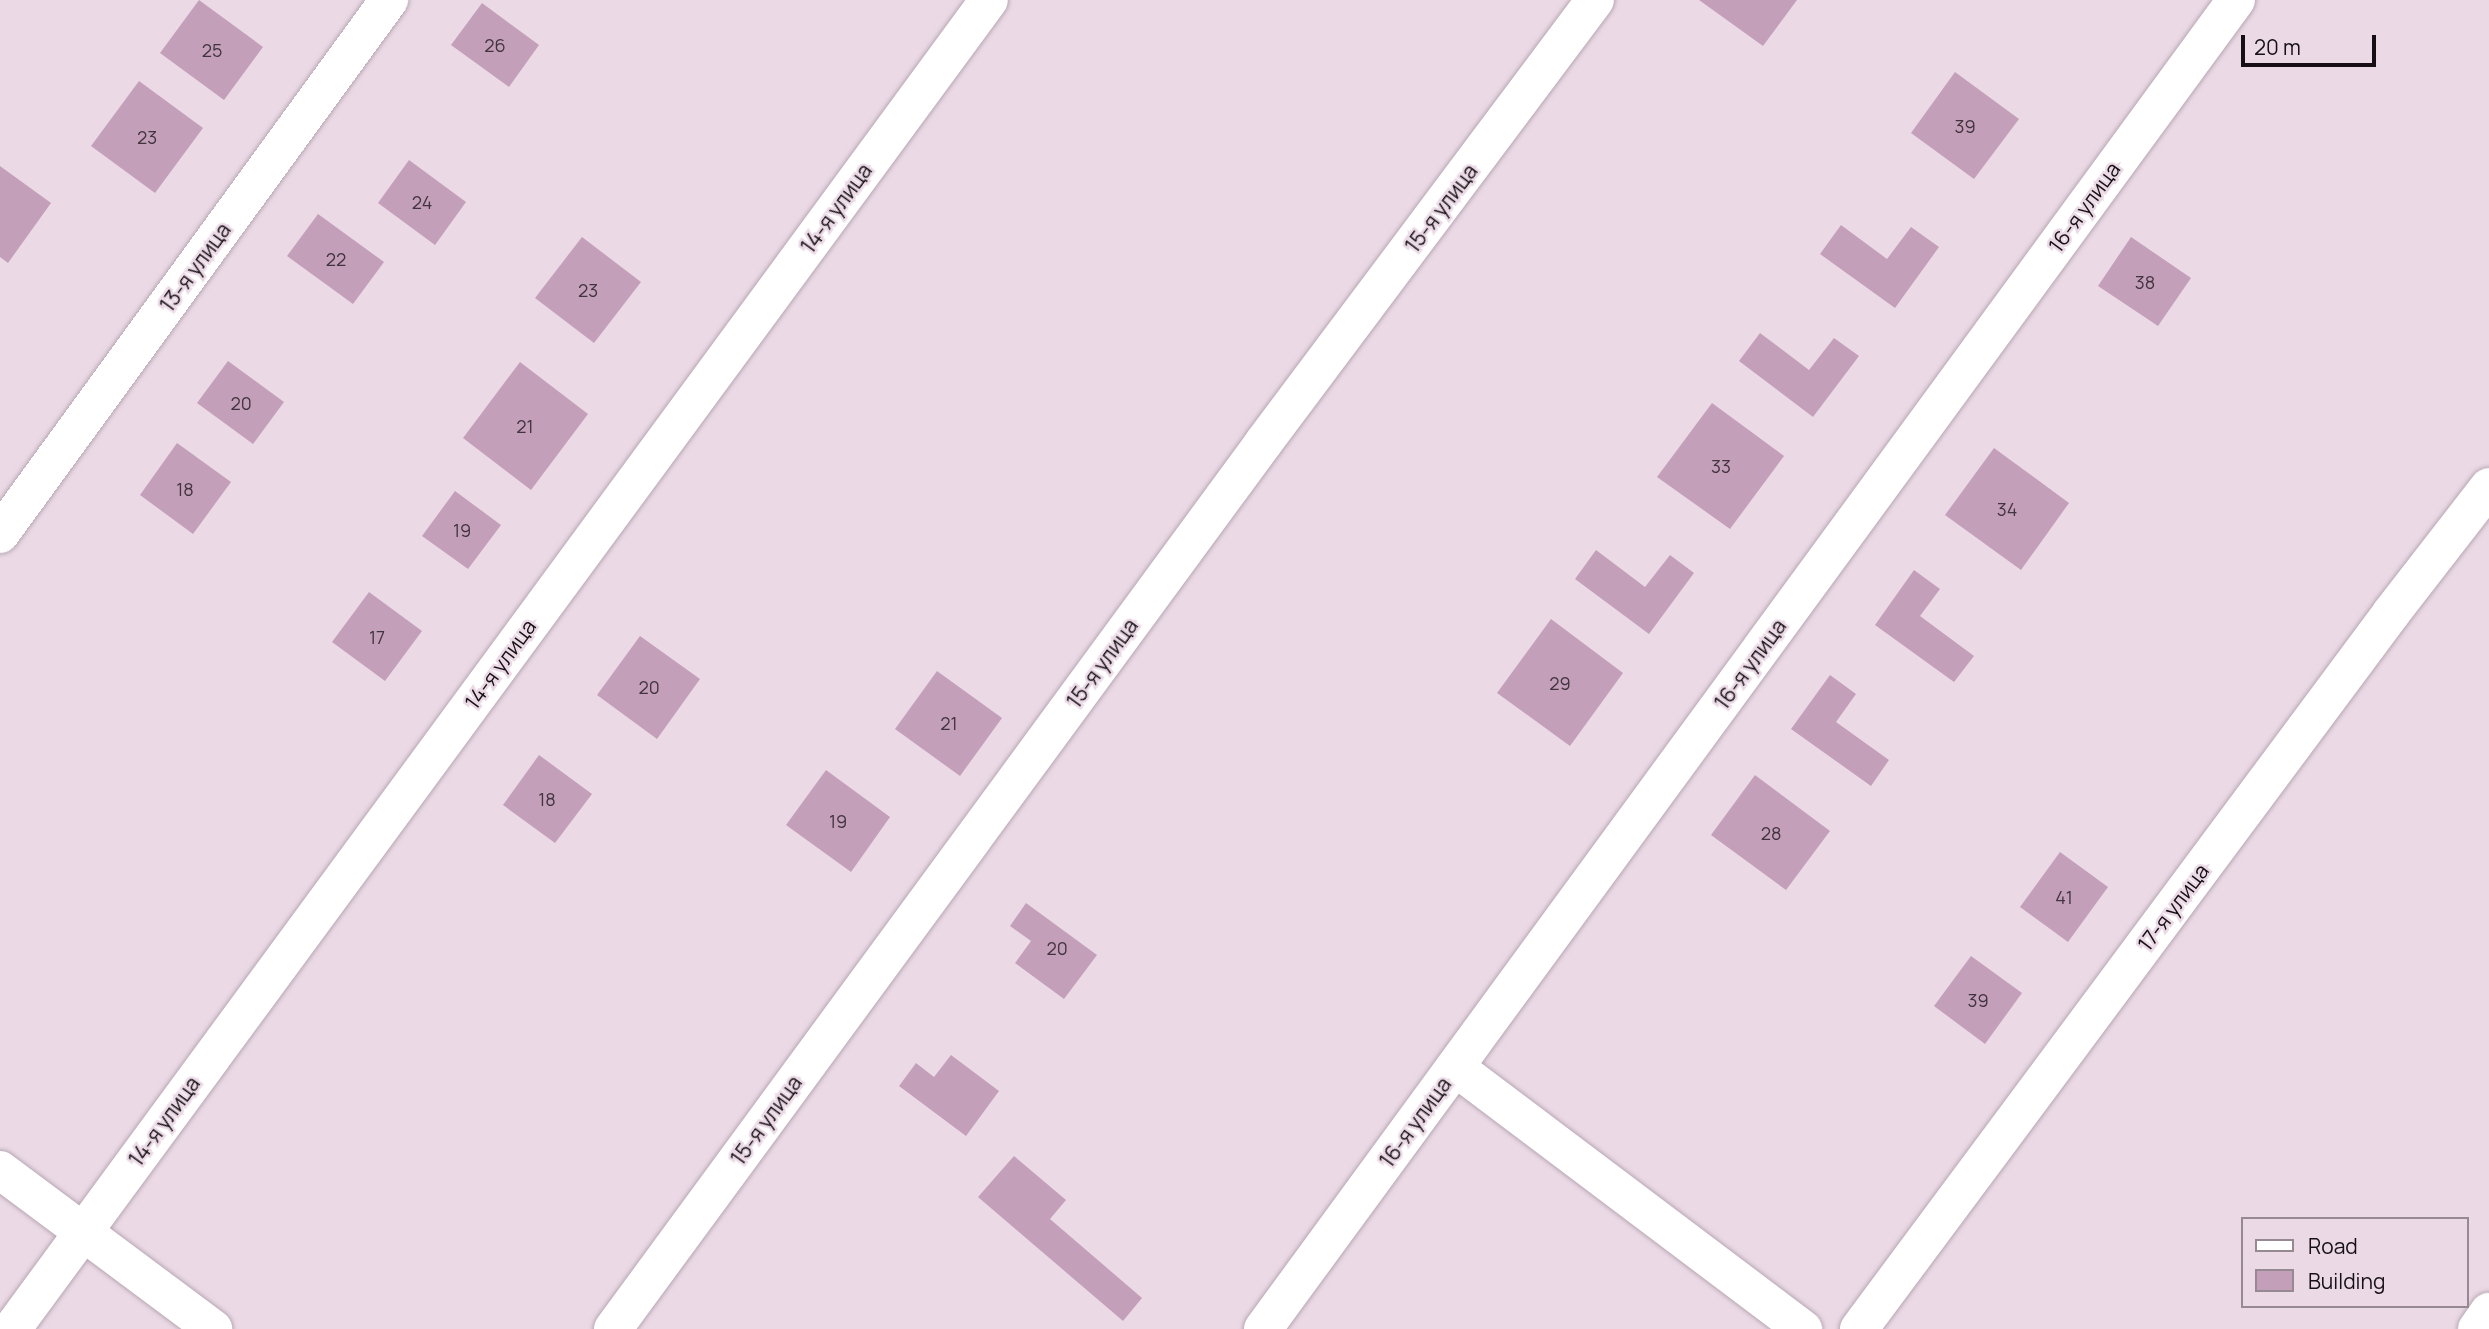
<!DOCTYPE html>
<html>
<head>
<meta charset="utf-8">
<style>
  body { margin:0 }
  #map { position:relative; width:2489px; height:1329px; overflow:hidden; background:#ebdae6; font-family:Manrope,sans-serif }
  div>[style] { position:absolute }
  .building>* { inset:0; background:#c49fba }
  .roads { filter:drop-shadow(0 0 2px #b8a7b3) drop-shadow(0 0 2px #b8a7b3) }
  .minor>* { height:38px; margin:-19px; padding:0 19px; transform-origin:19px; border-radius:19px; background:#fff }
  span { translate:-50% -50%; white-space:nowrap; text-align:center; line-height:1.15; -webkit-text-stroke:5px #ebdae6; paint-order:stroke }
  .number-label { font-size:18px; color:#42343e }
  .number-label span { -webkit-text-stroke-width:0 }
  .street-label { font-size:21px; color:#161014 }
  .legend { position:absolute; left:2241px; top:1217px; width:228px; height:91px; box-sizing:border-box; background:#ebdae6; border:2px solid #968992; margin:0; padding:9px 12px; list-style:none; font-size:21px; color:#161014 }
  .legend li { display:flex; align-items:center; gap:14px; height:35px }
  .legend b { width:35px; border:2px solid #968992 }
  .scale { position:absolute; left:2241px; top:35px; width:135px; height:32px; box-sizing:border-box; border:4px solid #161014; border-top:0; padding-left:9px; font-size:21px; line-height:24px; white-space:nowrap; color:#161014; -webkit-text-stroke:5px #ebdae6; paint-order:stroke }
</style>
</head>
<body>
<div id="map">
  <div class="building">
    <div style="clip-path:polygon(199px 0,263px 47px,224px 100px,160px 53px)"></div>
    <div style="clip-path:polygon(1699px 0,1797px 0,1763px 46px)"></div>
    <div style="clip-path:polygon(482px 3px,539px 45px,509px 87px,451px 45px)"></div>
    <div style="clip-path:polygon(1955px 72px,2019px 119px,1974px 179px,1911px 133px)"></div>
    <div style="clip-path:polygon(139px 81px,203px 128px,155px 193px,91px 146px)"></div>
    <div style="clip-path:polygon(409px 160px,466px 202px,435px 245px,378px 203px)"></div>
    <div style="clip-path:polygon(0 166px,51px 203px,8px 263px,0 257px)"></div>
    <div style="clip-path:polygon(318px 214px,384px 262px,353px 304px,287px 256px)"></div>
    <div style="clip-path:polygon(1841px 225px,1887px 259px,1911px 227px,1939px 247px,1895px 308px,1820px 254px)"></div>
    <div style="clip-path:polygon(582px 237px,641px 282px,594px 343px,535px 298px)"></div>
    <div style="clip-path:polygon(2131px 237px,2191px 278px,2158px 326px,2098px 286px)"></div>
    <div style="clip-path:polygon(1760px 333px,1809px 370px,1834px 338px,1859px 356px,1813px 417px,1739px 361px)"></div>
    <div style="clip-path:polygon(228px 361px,284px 402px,253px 444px,197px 403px)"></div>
    <div style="clip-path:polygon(520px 362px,588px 414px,531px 490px,463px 438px)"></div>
    <div style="clip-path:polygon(1712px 403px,1784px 456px,1730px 529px,1657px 477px)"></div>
    <div style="clip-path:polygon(177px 443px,231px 482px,193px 534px,140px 495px)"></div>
    <div style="clip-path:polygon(1994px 448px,2069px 503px,2021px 570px,1945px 515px)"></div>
    <div style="clip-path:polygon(455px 491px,501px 525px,468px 569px,422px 536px)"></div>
    <div style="clip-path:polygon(1596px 550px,1645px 587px,1670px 555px,1694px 573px,1649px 634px,1575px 579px)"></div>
    <div style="clip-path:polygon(1914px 570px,1940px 589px,1920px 616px,1974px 656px,1954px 682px,1875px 625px)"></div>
    <div style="clip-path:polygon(369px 592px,422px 631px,385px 681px,332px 642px)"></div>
    <div style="clip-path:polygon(1551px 619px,1623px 673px,1570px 746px,1497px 693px)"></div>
    <div style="clip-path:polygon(640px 636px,700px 679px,657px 739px,597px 695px)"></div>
    <div style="clip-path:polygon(937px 671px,1002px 718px,960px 776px,895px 729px)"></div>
    <div style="clip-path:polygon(1830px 675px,1856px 694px,1836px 722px,1889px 760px,1871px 786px,1791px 729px)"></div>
    <div style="clip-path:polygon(539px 755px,592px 794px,555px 843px,503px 805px)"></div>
    <div style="clip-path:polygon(826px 770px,890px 817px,851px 872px,786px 825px)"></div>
    <div style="clip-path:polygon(1755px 775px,1830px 831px,1786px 890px,1711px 835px)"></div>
    <div style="clip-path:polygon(2060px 852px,2108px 887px,2068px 942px,2020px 907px)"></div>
    <div style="clip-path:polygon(1026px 903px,1097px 955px,1064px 999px,1015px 963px,1031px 941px,1010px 926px)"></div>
    <div style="clip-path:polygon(1971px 956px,2022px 993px,1985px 1044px,1934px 1006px)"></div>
    <div style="clip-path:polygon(951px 1055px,999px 1091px,966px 1136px,899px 1086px,916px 1063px,934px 1077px)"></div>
    <div style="clip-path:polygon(1014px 1156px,1066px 1200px,1050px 1219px,1142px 1298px,1123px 1321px,978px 1197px)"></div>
  </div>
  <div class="roads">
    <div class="minor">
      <div style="left:0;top:534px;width:661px;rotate:-53.93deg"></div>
      <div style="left:1455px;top:1067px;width:436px;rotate:37deg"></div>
      <div style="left:0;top:1170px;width:266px;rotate:36.7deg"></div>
      <div style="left:12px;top:1329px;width:1649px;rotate:-53.68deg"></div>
      <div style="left:613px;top:1329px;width:1100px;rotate:-53.72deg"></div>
      <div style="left:1264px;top:442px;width:552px;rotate:-53.17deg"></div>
      <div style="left:1263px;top:1329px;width:1647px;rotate:-53.79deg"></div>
      <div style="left:1859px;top:1329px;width:893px;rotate:-53.37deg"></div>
      <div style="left:2392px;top:612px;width:158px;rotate:-52.2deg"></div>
      <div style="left:2477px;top:1329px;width:21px;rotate:-55deg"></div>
    </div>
  </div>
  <div class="number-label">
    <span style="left:495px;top:45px">26</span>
    <span style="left:212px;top:50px">25</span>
    <span style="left:1965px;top:126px">39</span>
    <span style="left:147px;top:137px">23</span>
    <span style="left:422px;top:202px">24</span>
    <span style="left:336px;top:259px">22</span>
    <span style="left:2145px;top:282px">38</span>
    <span style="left:588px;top:290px">23</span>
    <span style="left:241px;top:403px">20</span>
    <span style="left:525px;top:426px">21</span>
    <span style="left:1721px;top:466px">33</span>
    <span style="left:185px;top:489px">18</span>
    <span style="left:2007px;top:509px">34</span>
    <span style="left:462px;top:530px">19</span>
    <span style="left:377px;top:637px">17</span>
    <span style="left:1560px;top:683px">29</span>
    <span style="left:649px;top:687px">20</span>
    <span style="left:949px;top:723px">21</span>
    <span style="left:547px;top:799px">18</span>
    <span style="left:838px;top:821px">19</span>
    <span style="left:1771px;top:833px">28</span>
    <span style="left:2064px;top:897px">41</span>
    <span style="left:1057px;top:948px">20</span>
    <span style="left:1978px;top:1000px">39</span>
  </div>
  <div class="street-label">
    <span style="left:2084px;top:207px;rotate:-54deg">16-я улица</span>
    <span style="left:836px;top:208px;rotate:-54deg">14-я улица</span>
    <span style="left:1441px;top:208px;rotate:-53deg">15-я улица</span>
    <span style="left:195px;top:267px;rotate:-54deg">13-я улица</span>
    <span style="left:1102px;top:663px;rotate:-54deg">15-я улица</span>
    <span style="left:500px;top:664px;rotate:-54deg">14-я улица</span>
    <span style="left:1750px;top:664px;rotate:-54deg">16-я улица</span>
    <span style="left:2173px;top:907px;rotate:-53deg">17-я улица</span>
    <span style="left:766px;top:1120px;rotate:-54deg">15-я улица</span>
    <span style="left:164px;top:1121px;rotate:-54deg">14-я улица</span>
    <span style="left:1415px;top:1122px;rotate:-54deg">16-я улица</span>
  </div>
  <ul class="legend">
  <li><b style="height:9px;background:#fff"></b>Road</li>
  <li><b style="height:19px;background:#c49fba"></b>Building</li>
  </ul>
  <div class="scale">20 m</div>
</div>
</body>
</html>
